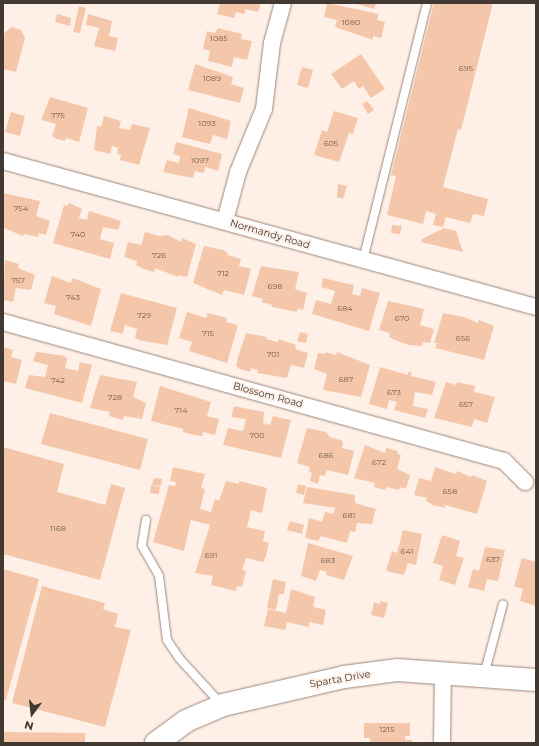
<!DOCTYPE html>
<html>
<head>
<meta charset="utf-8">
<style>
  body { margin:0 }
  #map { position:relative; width:539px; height:746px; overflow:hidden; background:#fef0e7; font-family:Montserrat,sans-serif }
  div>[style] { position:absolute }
  .building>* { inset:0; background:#f5c7aa }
  .roads { filter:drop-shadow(0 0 1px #9b8679) drop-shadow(0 0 1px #9b8679) }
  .lane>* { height:8px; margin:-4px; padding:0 4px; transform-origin:4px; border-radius:4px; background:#fff }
  .street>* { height:16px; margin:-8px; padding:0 8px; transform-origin:8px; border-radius:8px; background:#fff }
  .secondary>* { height:22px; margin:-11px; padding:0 11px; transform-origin:11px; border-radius:11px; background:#fff }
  span { translate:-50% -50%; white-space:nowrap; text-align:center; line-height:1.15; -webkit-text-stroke:3.5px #fef0e7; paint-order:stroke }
  .number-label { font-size:8px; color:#6f5c51 }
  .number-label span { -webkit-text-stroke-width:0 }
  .street-label { font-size:10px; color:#423933 }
  .frame { position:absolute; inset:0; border:4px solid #423933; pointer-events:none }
  .north { position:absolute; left:12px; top:694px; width:40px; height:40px; -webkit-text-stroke:3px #fef0e7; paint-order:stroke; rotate:195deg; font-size:11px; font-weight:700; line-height:16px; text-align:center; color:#423933 }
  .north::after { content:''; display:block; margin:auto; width:14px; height:18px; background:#423933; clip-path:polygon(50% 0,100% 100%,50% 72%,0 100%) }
</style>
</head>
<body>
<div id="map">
  <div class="building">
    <div style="clip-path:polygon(220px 3px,261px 3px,258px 12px,246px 9px,244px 14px,236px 12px,234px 18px,217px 14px)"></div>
    <div style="clip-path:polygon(327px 3px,379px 14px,377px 20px,385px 22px,381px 38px,373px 36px,373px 40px,335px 27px,337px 20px,324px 17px)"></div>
    <div style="clip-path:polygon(353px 3px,376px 3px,374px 9px)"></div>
    <div style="clip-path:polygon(434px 3px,493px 3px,461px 130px,458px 129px,443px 187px,488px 199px,484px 216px,473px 214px,470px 223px,446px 217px,443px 227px,433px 225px,436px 214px,426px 211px,423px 224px,387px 215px,396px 176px,391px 175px)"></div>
    <div style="clip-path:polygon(79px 6px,86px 8px,80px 33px,73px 32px)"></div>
    <div style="clip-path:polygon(57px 14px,71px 18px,70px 26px,55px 22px)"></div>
    <div style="clip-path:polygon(88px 14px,112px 21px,109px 36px,118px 38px,115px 51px,94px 46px,99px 28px,86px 25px)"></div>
    <div style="clip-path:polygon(12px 27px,21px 30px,25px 38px,16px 72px,3px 69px,3px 37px,5px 32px)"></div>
    <div style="clip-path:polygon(218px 28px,242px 34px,241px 39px,252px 41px,247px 60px,234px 57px,232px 67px,208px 61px,210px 51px,203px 49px,207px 31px,215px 33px)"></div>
    <div style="clip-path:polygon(361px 54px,385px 89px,371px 98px,363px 86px,359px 89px,354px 81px,342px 89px,331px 74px)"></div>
    <div style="clip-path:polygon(195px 64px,233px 77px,231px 84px,244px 88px,240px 103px,188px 90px)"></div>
    <div style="clip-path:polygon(302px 67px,313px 70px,308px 88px,297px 85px)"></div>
    <div style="clip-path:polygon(50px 97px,88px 108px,79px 142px,66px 138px,65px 141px,57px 139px,52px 136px,56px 124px,41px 120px)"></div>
    <div style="clip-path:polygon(367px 101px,374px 110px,368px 114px,362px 104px)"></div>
    <div style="clip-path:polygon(189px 108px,231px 121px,227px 139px,213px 135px,210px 144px,182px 137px)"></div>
    <div style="clip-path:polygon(334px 111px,358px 118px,353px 134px,349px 133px,339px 162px,314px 155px,322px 130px,327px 132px)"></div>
    <div style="clip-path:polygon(11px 112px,25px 116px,20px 136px,5px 132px)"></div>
    <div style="clip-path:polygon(104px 116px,121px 121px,119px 128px,130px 130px,132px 124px,150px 128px,139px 165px,120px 160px,121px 155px,117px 154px,118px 148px,112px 146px,110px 154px,94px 150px,97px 126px,101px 127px)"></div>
    <div style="clip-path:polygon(176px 142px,222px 154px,218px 171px,205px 167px,204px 173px,195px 171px,193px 178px,163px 172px,167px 160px,179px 163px,180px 156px,173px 154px)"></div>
    <div style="clip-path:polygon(338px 184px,347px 186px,343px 199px,337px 197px)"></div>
    <div style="clip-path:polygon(3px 193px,40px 201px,36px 216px,50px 221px,46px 235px,39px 233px,38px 237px,24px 234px,23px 236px,4px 228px)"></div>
    <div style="clip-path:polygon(69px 203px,82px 209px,79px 218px,87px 220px,89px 211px,121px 221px,118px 230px,103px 227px,100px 239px,114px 243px,110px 259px,53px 243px,64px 205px,68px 206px)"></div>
    <div style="clip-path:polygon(392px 225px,402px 226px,400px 234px,391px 233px)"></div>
    <div style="clip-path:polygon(444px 228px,456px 231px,463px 252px,421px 242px,422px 239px)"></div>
    <div style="clip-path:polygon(145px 232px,159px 236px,168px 235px,181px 242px,182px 238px,196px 244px,187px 277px,178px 275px,178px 277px,155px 268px,154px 272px,143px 269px,136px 265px,137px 261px,124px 257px,128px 242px,141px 245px)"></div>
    <div style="clip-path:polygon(204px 246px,223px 250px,228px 253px,227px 255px,241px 259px,239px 266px,251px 269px,244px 295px,224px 290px,222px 295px,193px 283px)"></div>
    <div style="clip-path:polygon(5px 260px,19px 264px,18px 268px,35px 275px,31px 290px,16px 288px,13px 302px,3px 300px)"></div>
    <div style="clip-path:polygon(261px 266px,299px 272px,295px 289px,307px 293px,303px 310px,298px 308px,297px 312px,272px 307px,272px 305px,262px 302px,263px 299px,252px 296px)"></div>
    <div style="clip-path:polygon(52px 276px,71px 283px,73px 278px,101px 289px,91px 326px,54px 314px,56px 306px,44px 303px)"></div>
    <div style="clip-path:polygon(323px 278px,354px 285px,352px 294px,360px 296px,362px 288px,380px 293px,369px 331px,312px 314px,316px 300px,331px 304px,335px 291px,321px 287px)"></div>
    <div style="clip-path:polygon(121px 293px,177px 308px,167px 345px,138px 340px,135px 337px,137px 329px,125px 325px,123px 334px,110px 331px)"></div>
    <div style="clip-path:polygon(388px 301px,424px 309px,420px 325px,434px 329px,430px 343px,423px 342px,422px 346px,409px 345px,397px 341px,389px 337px,390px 333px,379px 330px)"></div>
    <div style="clip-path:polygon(187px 312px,206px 318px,208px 313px,227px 318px,226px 322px,238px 325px,227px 363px,189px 351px,192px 342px,179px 338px)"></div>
    <div style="clip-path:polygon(443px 313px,464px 317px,478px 323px,479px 320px,494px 326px,484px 360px,435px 348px,437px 343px,434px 343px)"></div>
    <div style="clip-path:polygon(300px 332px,308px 334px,306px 343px,297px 341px)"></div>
    <div style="clip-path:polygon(246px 333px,267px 337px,266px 339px,278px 342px,279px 339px,296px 345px,295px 349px,308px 353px,304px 368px,291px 365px,287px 378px,257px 373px,258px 370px,251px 368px,250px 372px,240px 369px,236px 366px,238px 357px)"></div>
    <div style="clip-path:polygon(3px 347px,13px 350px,11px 357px,22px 360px,16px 384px,3px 381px)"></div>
    <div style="clip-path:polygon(36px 352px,65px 356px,67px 359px,65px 368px,78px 371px,80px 362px,92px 365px,82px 403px,25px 388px,29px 375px,45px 377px,48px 365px,33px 361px)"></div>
    <div style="clip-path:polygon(325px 352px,336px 355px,337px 352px,370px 365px,361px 397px,323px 390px,327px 374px,314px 369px,318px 353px,325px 354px)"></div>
    <div style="clip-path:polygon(380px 367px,408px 375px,408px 372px,412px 373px,411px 376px,436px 382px,432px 395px,415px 392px,413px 406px,428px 409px,425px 418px,394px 410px,397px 402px,389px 400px,387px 409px,369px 404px)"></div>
    <div style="clip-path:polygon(100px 375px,137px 382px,133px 397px,146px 403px,142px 419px,124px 416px,123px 420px,109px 416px,110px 412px,90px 408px)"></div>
    <div style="clip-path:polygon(446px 382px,456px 385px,457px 382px,475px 386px,474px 392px,495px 397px,487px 423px,474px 419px,472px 427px,434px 418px)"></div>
    <div style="clip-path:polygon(160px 386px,211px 402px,207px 416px,219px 419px,215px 435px,203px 432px,202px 436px,194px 435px,183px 432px,183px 429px,151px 421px)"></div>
    <div style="clip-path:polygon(234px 406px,264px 412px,263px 423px,270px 425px,273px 416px,291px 420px,281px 458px,223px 445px,228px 428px,243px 431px,246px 419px,231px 417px)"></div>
    <div style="clip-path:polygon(50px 413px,148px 439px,140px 470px,41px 444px)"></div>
    <div style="clip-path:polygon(307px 428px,326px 432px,330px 437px,343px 441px,342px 448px,354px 451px,348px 475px,327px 470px,325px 476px,320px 475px,318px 484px,310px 481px,312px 473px,309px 472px,310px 467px,297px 463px)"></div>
    <div style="clip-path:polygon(365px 445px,385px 453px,386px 448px,398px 451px,397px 454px,401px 455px,397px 469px,410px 475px,406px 489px,400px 487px,399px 490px,386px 487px,385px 490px,374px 487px,375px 483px,354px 478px)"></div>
    <div style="clip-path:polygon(3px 447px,64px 464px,57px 492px,105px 505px,111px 484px,125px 488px,100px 580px,3px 554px)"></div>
    <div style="clip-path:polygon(173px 467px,205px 474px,201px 488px,205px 489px,200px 509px,211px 512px,215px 499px,219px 501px,226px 481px,239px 484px,239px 481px,267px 488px,262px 513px,251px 510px,247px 527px,265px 531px,263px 541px,269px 543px,266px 556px,263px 562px,246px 558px,242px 570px,246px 571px,242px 587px,237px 586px,236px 591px,211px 585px,213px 576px,195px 573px,210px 525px,191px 520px,184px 551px,153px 542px,169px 485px,175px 486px,176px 482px,170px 481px)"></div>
    <div style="clip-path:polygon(435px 467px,456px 474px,457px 471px,471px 477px,472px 475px,487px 481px,477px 514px,445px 505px,445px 508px,433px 505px,426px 501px,427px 498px,414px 495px,419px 478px,431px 481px)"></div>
    <div style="clip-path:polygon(154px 478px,162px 479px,161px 486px,152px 485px)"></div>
    <div style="clip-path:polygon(298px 484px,306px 486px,304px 495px,296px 493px)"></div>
    <div style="clip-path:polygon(151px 485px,160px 487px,159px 494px,150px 493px)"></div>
    <div style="clip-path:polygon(307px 487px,355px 495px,355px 503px,376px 509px,372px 524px,357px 523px,355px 532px,350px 531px,347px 543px,321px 536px,318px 541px,305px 538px,309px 518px,322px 522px,325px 512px,333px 514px,335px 508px,303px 503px)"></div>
    <div style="clip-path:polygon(290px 521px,304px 525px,302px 534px,287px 530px)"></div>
    <div style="clip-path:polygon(403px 530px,422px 534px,416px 565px,408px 563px,404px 575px,386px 571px,392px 551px,397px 553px)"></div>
    <div style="clip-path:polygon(442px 535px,460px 541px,456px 556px,464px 558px,455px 585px,439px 580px,443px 566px,433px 563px)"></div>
    <div style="clip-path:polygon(308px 543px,353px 556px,344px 580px,326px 575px,327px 572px,320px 570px,316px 581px,301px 576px)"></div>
    <div style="clip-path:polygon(485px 547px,505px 550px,498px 581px,487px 579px,484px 591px,468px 587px,473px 569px,479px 571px)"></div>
    <div style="clip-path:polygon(522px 558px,536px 562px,536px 606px,520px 601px,523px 589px,514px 586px)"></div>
    <div style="clip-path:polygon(3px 569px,39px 579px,6px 700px,3px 700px)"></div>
    <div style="clip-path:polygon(273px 579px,286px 582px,284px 594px,279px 594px,276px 610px,267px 608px)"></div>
    <div style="clip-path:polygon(42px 586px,105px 603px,103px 609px,118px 614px,115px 627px,131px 630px,105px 727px,12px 703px)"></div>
    <div style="clip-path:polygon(291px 589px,315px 597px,313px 607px,326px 610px,323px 625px,309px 622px,309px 627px,287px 622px,285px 630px,264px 626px,268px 609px,286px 613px)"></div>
    <div style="clip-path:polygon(380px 601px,388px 603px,384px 618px,371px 615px,374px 602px,380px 604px)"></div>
    <div style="clip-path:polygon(364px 723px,410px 723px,410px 736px,405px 736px,405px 740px,412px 740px,412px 743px,370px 743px,370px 738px,364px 738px)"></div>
    <div style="clip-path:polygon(3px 732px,85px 733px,85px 743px,3px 743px)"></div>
  </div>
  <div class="roads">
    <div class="lane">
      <div style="left:363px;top:260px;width:265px;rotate:-76deg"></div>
      <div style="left:146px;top:520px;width:26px;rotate:99deg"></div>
      <div style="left:142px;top:546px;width:34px;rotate:60deg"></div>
      <div style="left:159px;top:576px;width:64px;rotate:82.9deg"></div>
      <div style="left:167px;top:640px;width:22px;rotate:56deg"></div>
      <div style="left:179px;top:658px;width:64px;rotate:47.5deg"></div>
      <div style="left:484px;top:675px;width:73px;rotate:-75deg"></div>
    </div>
    <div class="street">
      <div style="left:3px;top:161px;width:553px;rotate:15.32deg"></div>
      <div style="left:225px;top:221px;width:51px;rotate:-75.1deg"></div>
      <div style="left:238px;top:172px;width:68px;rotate:-67.6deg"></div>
      <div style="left:264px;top:109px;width:66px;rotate:-83.1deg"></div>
      <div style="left:272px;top:43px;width:41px;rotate:-74.6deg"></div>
      <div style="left:3px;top:322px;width:520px;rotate:15.51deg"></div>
      <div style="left:504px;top:461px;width:30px;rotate:45deg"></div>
      <div style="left:442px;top:743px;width:70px;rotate:-89.2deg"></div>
    </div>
    <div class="secondary">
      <div style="left:156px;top:743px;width:37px;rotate:-36deg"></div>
      <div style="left:186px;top:721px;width:40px;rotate:-23.4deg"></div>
      <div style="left:223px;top:705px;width:124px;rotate:-13deg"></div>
      <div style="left:344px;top:677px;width:53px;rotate:-7.5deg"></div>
      <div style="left:397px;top:670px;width:139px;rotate:4.1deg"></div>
    </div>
  </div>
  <div class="number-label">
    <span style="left:351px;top:23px">1080</span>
    <span style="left:219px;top:39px">1085</span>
    <span style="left:466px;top:69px">695</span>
    <span style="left:212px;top:79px">1089</span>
    <span style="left:58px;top:116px">775</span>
    <span style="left:207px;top:124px">1093</span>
    <span style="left:331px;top:144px">605</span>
    <span style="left:200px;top:161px">1097</span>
    <span style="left:21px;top:209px">754</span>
    <span style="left:78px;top:235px">740</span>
    <span style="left:159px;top:256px">726</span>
    <span style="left:223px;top:274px">712</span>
    <span style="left:18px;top:281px">757</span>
    <span style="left:275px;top:287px">698</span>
    <span style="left:73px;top:298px">743</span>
    <span style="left:345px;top:309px">684</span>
    <span style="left:144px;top:316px">729</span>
    <span style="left:402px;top:319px">670</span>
    <span style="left:208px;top:334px">715</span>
    <span style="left:463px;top:339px">656</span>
    <span style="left:273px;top:355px">701</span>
    <span style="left:346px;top:380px">687</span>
    <span style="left:58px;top:381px">742</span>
    <span style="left:394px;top:393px">673</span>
    <span style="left:115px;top:398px">728</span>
    <span style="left:466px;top:405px">657</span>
    <span style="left:181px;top:411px">714</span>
    <span style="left:257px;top:436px">700</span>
    <span style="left:326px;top:456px">686</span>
    <span style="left:379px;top:463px">672</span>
    <span style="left:450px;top:492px">658</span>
    <span style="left:349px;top:516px">681</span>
    <span style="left:58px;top:529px">1168</span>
    <span style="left:407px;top:552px">641</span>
    <span style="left:211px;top:556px">691</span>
    <span style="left:493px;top:560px">637</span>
    <span style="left:328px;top:561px">683</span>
    <span style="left:387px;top:730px">1215</span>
  </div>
  <div class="street-label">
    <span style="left:270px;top:234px;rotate:16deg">Normandy Road</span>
    <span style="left:268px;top:395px;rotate:15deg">Blossom Road</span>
    <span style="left:340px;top:679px;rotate:-10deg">Sparta Drive</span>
  </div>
  <div class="frame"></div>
  <div class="north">N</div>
</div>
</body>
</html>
